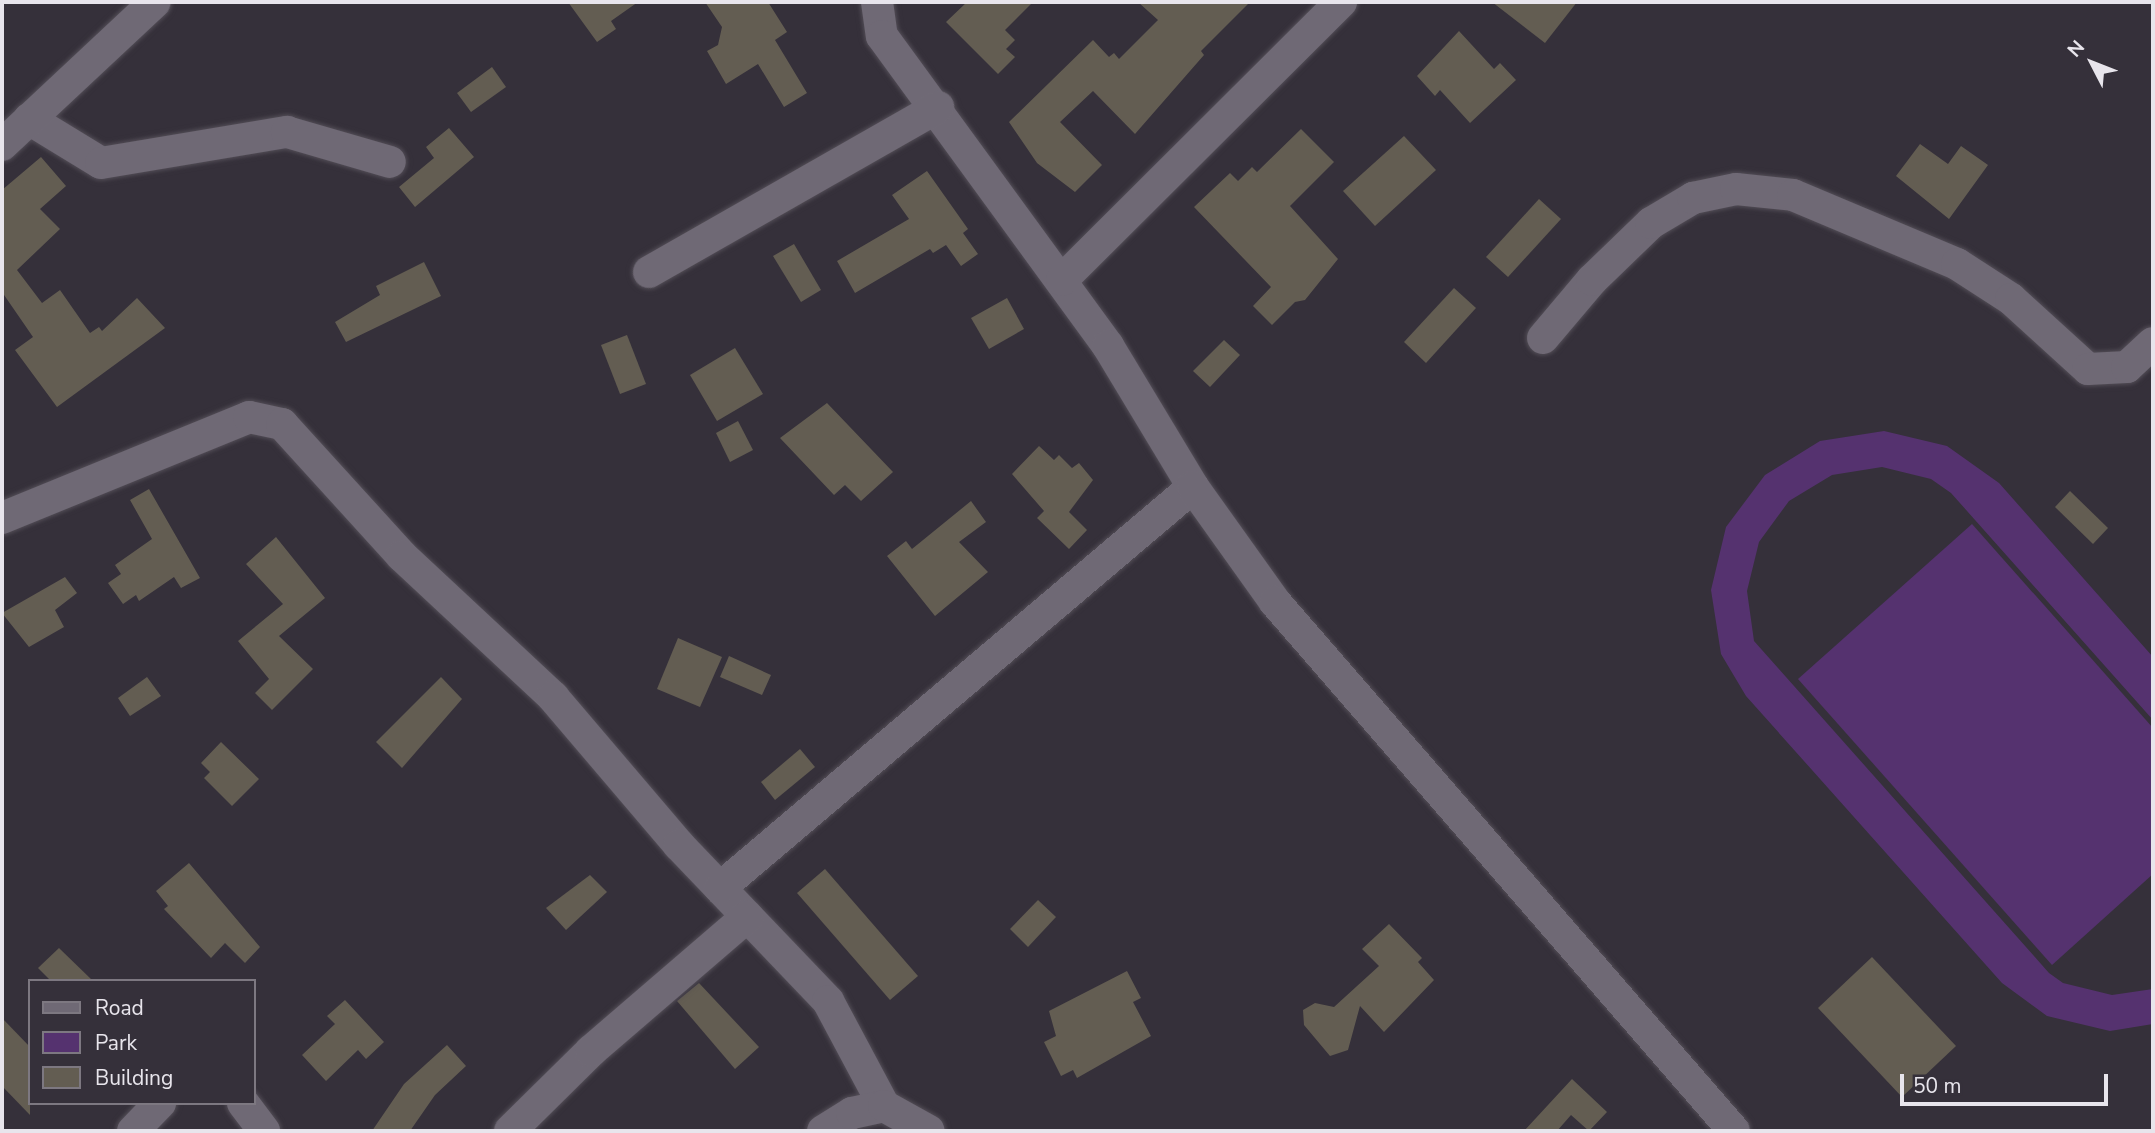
<!DOCTYPE html>
<html>
<head>
<meta charset="utf-8">
<style>
  body { margin:0 }
  #map { position:relative; width:2155px; height:1133px; overflow:hidden; background:#35303a; font-family:"Nunito Sans",sans-serif }
  div>[style] { position:absolute }
  .green>* { inset:0; background:#55326f }
  .building>* { inset:0; background:#635d52 }
  .roads { filter:drop-shadow(0 0 2px #524d56) drop-shadow(0 0 2px #524d56) }
  .minor>* { height:32px; margin:-16px; padding:0 16px; transform-origin:16px; border-radius:16px; background:#6f6975 }
  span { translate:-50% -50%; white-space:nowrap; text-align:center; line-height:1.15; -webkit-text-stroke:5px #35303a; paint-order:stroke }
  .frame { position:absolute; inset:0; border:4px solid #e8e5ec; pointer-events:none }
  .legend { position:absolute; left:28px; top:979px; width:228px; height:126px; box-sizing:border-box; background:#35303a; border:2px solid #7d7881; margin:0; padding:9px 12px; list-style:none; font-size:21px; color:#e8e5ec }
  .legend li { display:flex; align-items:center; gap:14px; height:35px }
  .legend b { width:35px; border:2px solid #7d7881 }
  .north { position:absolute; left:2057px; top:28px; width:70px; height:70px; -webkit-text-stroke:5px #35303a; paint-order:stroke; rotate:312deg; font-size:19px; font-weight:700; line-height:28px; text-align:center; color:#e8e5ec }
  .north::after { content:''; display:block; margin:auto; width:24px; height:32px; background:#e8e5ec; clip-path:polygon(50% 0,100% 100%,50% 72%,0 100%) }
  .scale { position:absolute; left:1900px; top:1074px; width:208px; height:32px; box-sizing:border-box; border:4px solid #e8e5ec; border-top:0; padding-left:9px; font-size:21px; line-height:24px; white-space:nowrap; color:#e8e5ec; -webkit-text-stroke:5px #35303a; paint-order:stroke }
</style>
</head>
<body>
<div id="map">
  <div class="green">
    <div style="clip-path:polygon(1884px 431px,1947px 446px,1999px 483px,2153px 657px,2153px 720px,1951px 493px,1931px 479px,1882px 467px,1832px 475px,1789px 501px,1759px 542px,1747px 591px,1754px 641px,2049px 973px,2063px 983px,2112px 995px,2153px 989px,2153px 1024px,2110px 1031px,2047px 1016px,2002px 983px,1746px 696px,1721px 654px,1711px 590px,1726px 527px,1765px 475px,1820px 441px)"></div>
    <div style="clip-path:polygon(1972px 524px,2153px 728px,2153px 874px,2052px 965px,1798px 679px)"></div>
  </div>
  <div class="building">
    <div style="clip-path:polygon(568px 2px,638px 2px,611px 21px,616px 29px,597px 42px)"></div>
    <div style="clip-path:polygon(705px 2px,768px 2px,787px 32px,775px 40px,807px 93px,784px 107px,758px 64px,726px 84px,707px 51px,718px 45px,722px 27px)"></div>
    <div style="clip-path:polygon(967px 2px,1033px 2px,1005px 30px,1015px 40px,1006px 49px,1015px 57px,998px 74px,946px 22px)"></div>
    <div style="clip-path:polygon(1138px 2px,1250px 2px,1201px 51px,1204px 55px,1135px 134px,1093px 91px,1060px 122px,1102px 165px,1075px 192px,1037px 163px,1009px 122px,1093px 40px,1109px 57px,1114px 53px,1119px 59px,1158px 20px)"></div>
    <div style="clip-path:polygon(1492px 2px,1577px 2px,1545px 43px)"></div>
    <div style="clip-path:polygon(1459px 31px,1494px 69px,1500px 63px,1516px 80px,1470px 123px,1440px 90px,1435px 96px,1417px 76px)"></div>
    <div style="clip-path:polygon(492px 67px,506px 87px,471px 112px,457px 93px)"></div>
    <div style="clip-path:polygon(449px 128px,474px 157px,415px 207px,399px 187px,434px 158px,426px 147px)"></div>
    <div style="clip-path:polygon(1301px 129px,1334px 162px,1290px 206px,1338px 259px,1305px 300px,1295px 302px,1272px 325px,1253px 306px,1271px 287px,1194px 207px,1230px 173px,1238px 181px,1252px 167px,1257px 172px)"></div>
    <div style="clip-path:polygon(1404px 136px,1436px 170px,1375px 226px,1343px 191px)"></div>
    <div style="clip-path:polygon(1920px 144px,1948px 164px,1961px 146px,1988px 165px,1949px 219px,1896px 176px)"></div>
    <div style="clip-path:polygon(41px 157px,66px 186px,40px 209px,60px 229px,17px 270px,42px 303px,60px 290px,90px 333px,99px 327px,102px 331px,137px 298px,165px 328px,57px 407px,15px 350px,33px 337px,2px 292px,2px 190px)"></div>
    <div style="clip-path:polygon(927px 171px,968px 229px,963px 233px,978px 254px,961px 266px,946px 245px,933px 253px,930px 249px,855px 293px,837px 261px,909px 219px,892px 195px)"></div>
    <div style="clip-path:polygon(1539px 199px,1561px 219px,1508px 277px,1486px 257px)"></div>
    <div style="clip-path:polygon(794px 244px,821px 290px,801px 302px,773px 256px)"></div>
    <div style="clip-path:polygon(424px 262px,441px 296px,346px 342px,335px 322px,380px 295px,376px 286px)"></div>
    <div style="clip-path:polygon(1454px 288px,1476px 308px,1426px 363px,1404px 342px)"></div>
    <div style="clip-path:polygon(1007px 298px,1024px 329px,989px 349px,971px 318px)"></div>
    <div style="clip-path:polygon(627px 335px,646px 384px,620px 394px,601px 345px)"></div>
    <div style="clip-path:polygon(1224px 340px,1240px 355px,1210px 387px,1193px 371px)"></div>
    <div style="clip-path:polygon(735px 348px,763px 394px,717px 421px,690px 375px)"></div>
    <div style="clip-path:polygon(827px 403px,893px 472px,861px 501px,845px 485px,834px 495px,780px 438px)"></div>
    <div style="clip-path:polygon(738px 421px,753px 450px,730px 462px,716px 433px)"></div>
    <div style="clip-path:polygon(1039px 446px,1054px 460px,1059px 455px,1072px 468px,1079px 463px,1093px 480px,1069px 512px,1087px 530px,1069px 549px,1037px 518px,1044px 511px,1012px 474px)"></div>
    <div style="clip-path:polygon(149px 489px,200px 578px,181px 588px,174px 577px,139px 601px,136px 595px,123px 604px,108px 583px,121px 574px,115px 565px,152px 539px,130px 500px)"></div>
    <div style="clip-path:polygon(2070px 491px,2108px 528px,2093px 544px,2055px 507px)"></div>
    <div style="clip-path:polygon(971px 501px,986px 522px,959px 542px,988px 572px,935px 616px,887px 556px,906px 541px,912px 549px)"></div>
    <div style="clip-path:polygon(276px 537px,325px 598px,279px 636px,313px 669px,272px 710px,255px 693px,269px 679px,238px 641px,283px 604px,246px 564px)"></div>
    <div style="clip-path:polygon(65px 577px,77px 593px,55px 610px,64px 627px,29px 647px,2px 613px)"></div>
    <div style="clip-path:polygon(678px 638px,722px 657px,700px 707px,657px 689px)"></div>
    <div style="clip-path:polygon(729px 656px,771px 675px,762px 695px,720px 677px)"></div>
    <div style="clip-path:polygon(147px 677px,161px 696px,130px 716px,118px 698px)"></div>
    <div style="clip-path:polygon(441px 677px,462px 699px,402px 768px,376px 742px)"></div>
    <div style="clip-path:polygon(221px 742px,259px 779px,232px 806px,204px 778px,210px 772px,201px 763px)"></div>
    <div style="clip-path:polygon(800px 749px,815px 767px,775px 800px,761px 782px)"></div>
    <div style="clip-path:polygon(189px 863px,260px 947px,245px 963px,225px 943px,211px 958px,164px 909px,168px 906px,156px 891px)"></div>
    <div style="clip-path:polygon(825px 869px,918px 976px,890px 1000px,797px 893px)"></div>
    <div style="clip-path:polygon(590px 875px,607px 892px,566px 930px,546px 908px)"></div>
    <div style="clip-path:polygon(1038px 900px,1056px 917px,1028px 947px,1010px 929px)"></div>
    <div style="clip-path:polygon(1389px 924px,1422px 958px,1418px 962px,1434px 980px,1384px 1032px,1360px 1006px,1348px 1050px,1330px 1056px,1304px 1025px,1303px 1010px,1315px 1003px,1334px 1007px,1379px 966px,1362px 949px)"></div>
    <div style="clip-path:polygon(59px 948px,93px 981px,51px 981px,38px 968px)"></div>
    <div style="clip-path:polygon(1872px 957px,1956px 1046px,1902px 1097px,1818px 1008px)"></div>
    <div style="clip-path:polygon(1127px 971px,1141px 998px,1133px 1002px,1151px 1036px,1077px 1078px,1073px 1070px,1061px 1076px,1044px 1042px,1056px 1036px,1049px 1011px)"></div>
    <div style="clip-path:polygon(699px 983px,759px 1047px,735px 1069px,677px 1001px)"></div>
    <div style="clip-path:polygon(345px 1000px,384px 1042px,366px 1059px,358px 1050px,326px 1081px,302px 1055px,335px 1024px,327px 1016px)"></div>
    <div style="clip-path:polygon(2px 1018px,30px 1047px,30px 1115px,2px 1086px)"></div>
    <div style="clip-path:polygon(447px 1045px,466px 1066px,435px 1095px,410px 1131px,372px 1131px,404px 1084px)"></div>
    <div style="clip-path:polygon(1572px 1079px,1607px 1112px,1589px 1131px,1571px 1115px,1557px 1131px,1524px 1131px)"></div>
  </div>
  <div class="roads">
    <div class="minor">
      <div style="left:877px;top:2px;width:34px;rotate:82deg"></div>
      <div style="left:882px;top:36px;width:384px;rotate:53.9deg"></div>
      <div style="left:1108px;top:346px;width:165px;rotate:58.9deg"></div>
      <div style="left:29px;top:119px;width:84px;rotate:31.4deg"></div>
      <div style="left:101px;top:163px;width:189px;rotate:-9.5deg"></div>
      <div style="left:287px;top:132px;width:107px;rotate:16.2deg"></div>
      <div style="left:2px;top:145px;width:209px;rotate:-43.1deg"></div>
      <div style="left:649px;top:272px;width:333px;rotate:-29.7deg"></div>
      <div style="left:1062px;top:280px;width:394px;rotate:-44.9deg"></div>
      <div style="left:1543px;top:338px;width:76px;rotate:-49.8deg"></div>
      <div style="left:1592px;top:280px;width:82px;rotate:-44deg"></div>
      <div style="left:1651px;top:223px;width:49px;rotate:-30.8deg"></div>
      <div style="left:1693px;top:198px;width:44px;rotate:-11.8deg"></div>
      <div style="left:1736px;top:189px;width:57px;rotate:6deg"></div>
      <div style="left:1793px;top:195px;width:178px;rotate:22.8deg"></div>
      <div style="left:1957px;top:264px;width:64px;rotate:32.9deg"></div>
      <div style="left:2011px;top:299px;width:104px;rotate:42.3deg"></div>
      <div style="left:2088px;top:369px;width:39px;rotate:-3deg"></div>
      <div style="left:2127px;top:367px;width:35px;rotate:-43deg"></div>
      <div style="left:2px;top:518px;width:267px;rotate:-22.2deg"></div>
      <div style="left:249px;top:417px;width:34px;rotate:12deg"></div>
      <div style="left:282px;top:424px;width:178px;rotate:47.7deg"></div>
      <div style="left:402px;top:556px;width:207px;rotate:43deg"></div>
      <div style="left:553px;top:697px;width:194px;rotate:49.6deg"></div>
      <div style="left:679px;top:845px;width:216px;rotate:46.3deg"></div>
      <div style="left:828px;top:1001px;width:119px;rotate:61.9deg"></div>
      <div style="left:720px;top:888px;width:620px;rotate:-40.29deg"></div>
      <div style="left:1193px;top:487px;width:141px;rotate:54.5deg"></div>
      <div style="left:1275px;top:602px;width:700px;rotate:49.05deg"></div>
      <div style="left:243px;top:1103px;width:35px;rotate:53deg"></div>
      <div style="left:133px;top:1131px;width:39px;rotate:-46deg"></div>
      <div style="left:510px;top:1131px;width:114px;rotate:-44.6deg"></div>
      <div style="left:591px;top:1051px;width:206px;rotate:-40.7deg"></div>
      <div style="left:823px;top:1131px;width:34px;rotate:-32deg"></div>
      <div style="left:852px;top:1113px;width:33px;rotate:-12deg"></div>
      <div style="left:884px;top:1106px;width:51px;rotate:29.1deg"></div>
    </div>
  </div>
  <div class="frame"></div>
  <ul class="legend">
  <li><b style="height:9px;background:#6f6975"></b>Road</li>
  <li><b style="height:19px;background:#55326f"></b>Park</li>
  <li><b style="height:19px;background:#635d52"></b>Building</li>
  </ul>
  <div class="north">N</div>
  <div class="scale">50 m</div>
</div>
</body>
</html>
